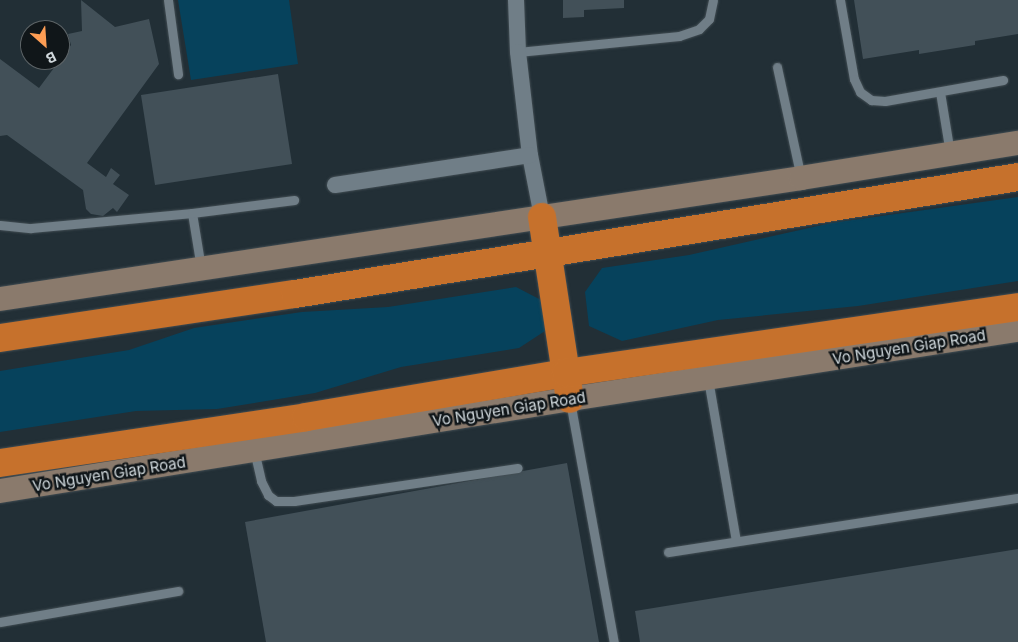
<!DOCTYPE html>
<html>
<head>
<meta charset="utf-8">
<style>
  body { margin:0 }
  #map { position:relative; width:1018px; height:642px; overflow:hidden; background:#222f36; font-family:Inter,sans-serif }
  div>[style] { position:absolute }
  .green>* { inset:0; background:#06425c }
  .building>* { inset:0; background:#425058 }
  .roads { filter:drop-shadow(0 0 1px #424d53) drop-shadow(0 0 1px #424d53) }
  .lane>* { height:9px; margin:-4.5px; padding:0 4.5px; transform-origin:4.5px; border-radius:4.5px; background:#707e87 }
  .street>* { height:16px; margin:-8px; padding:0 8px; transform-origin:8px; border-radius:8px; background:#707e87 }
  .secondary>* { height:24px; margin:-12px; padding:0 12px; transform-origin:12px; border-radius:12px; background:#8a7a6c }
  .highway>* { height:28px; margin:-14px; padding:0 14px; transform-origin:14px; border-radius:14px; background:#c6712c }
  span { translate:-50% -50%; white-space:nowrap; text-align:center; line-height:1.15; -webkit-text-stroke:5px #101619; paint-order:stroke }
  .street-label { font-size:15px; color:#d0d8dc }
  .north { position:absolute; left:20px; top:20px; width:50px; height:50px; box-sizing:border-box; background:#101619; border:1px solid #5d6467; border-radius:50%; rotate:154deg; font-size:14px; font-weight:700; line-height:20px; text-align:center; color:#d0d8dc }
  .north::after { content:''; display:block; margin:auto; width:18px; height:22px; background:#fd9d54; clip-path:polygon(50% 0,100% 100%,50% 72%,0 100%) }
</style>
</head>
<body>
<div id="map">
  <div class="green">
    <div style="clip-path:polygon(178px 0,289px 0,298px 64px,191px 80px)"></div>
    <div style="clip-path:polygon(1018px 197px,1018px 281px,858px 306px,718px 320px,622px 341px,589px 326px,585px 292px,602px 268px,689px 255px,831px 223px)"></div>
    <div style="clip-path:polygon(516px 287px,543px 301px,545px 331px,519px 348px,401px 367px,315px 393px,217px 409px,136px 411px,0 432px,0 371px,129px 350px,194px 328px,302px 312px,388px 307px)"></div>
  </div>
  <div class="building">
    <div style="clip-path:polygon(81px 0,115px 27px,149px 19px,159px 64px,87px 163px,106px 177px,111px 168px,120px 175px,113px 184px,129px 195px,117px 212px,113px 208px,103px 216px,91px 214px,86px 209px,83px 190px,7px 135px,0 136px,0 59px,39px 88px,71px 45px,68px 34px,82px 31px)"></div>
    <div style="clip-path:polygon(563px 0,624px 0,624px 8px,584px 10px,584px 17px,563px 18px)"></div>
    <div style="clip-path:polygon(854px 0,1018px 0,1018px 34px,975px 41px,975px 45px,919px 54px,919px 50px,863px 59px)"></div>
    <div style="clip-path:polygon(278px 74px,292px 164px,155px 185px,141px 95px)"></div>
    <div style="clip-path:polygon(567px 463px,599px 642px,266px 642px,245px 522px)"></div>
    <div style="clip-path:polygon(1018px 549px,1018px 642px,640px 642px,635px 611px)"></div>
  </div>
  <div class="roads">
    <div class="lane">
      <div style="left:168px;top:0;width:75px;rotate:82.3deg"></div>
      <div style="left:840px;top:0;width:80px;rotate:80deg"></div>
      <div style="left:854px;top:79px;width:14px;rotate:65deg"></div>
      <div style="left:860px;top:92px;width:14px;rotate:36deg"></div>
      <div style="left:871px;top:100px;width:14px;rotate:4deg"></div>
      <div style="left:885px;top:101px;width:120px;rotate:-10.1deg"></div>
      <div style="left:518px;top:52px;width:162px;rotate:-5.7deg"></div>
      <div style="left:679px;top:36px;width:21px;rotate:-19deg"></div>
      <div style="left:699px;top:29px;width:14px;rotate:-45deg"></div>
      <div style="left:709px;top:19px;width:19px;rotate:-78deg"></div>
      <div style="left:777px;top:67px;width:114px;rotate:77.8deg"></div>
      <div style="left:940px;top:92px;width:62px;rotate:80.7deg"></div>
      <div style="left:192px;top:213px;width:56px;rotate:80.7deg"></div>
      <div style="left:0;top:225px;width:31px;rotate:6deg"></div>
      <div style="left:31px;top:228px;width:162px;rotate:-5.3deg"></div>
      <div style="left:192px;top:213px;width:103px;rotate:-7.3deg"></div>
      <div style="left:708px;top:379px;width:164px;rotate:80.2deg"></div>
      <div style="left:570px;top:401px;width:245px;rotate:79.7deg"></div>
      <div style="left:254px;top:450px;width:32px;rotate:77deg"></div>
      <div style="left:261px;top:481px;width:16px;rotate:63deg"></div>
      <div style="left:268px;top:495px;width:10px;rotate:37deg"></div>
      <div style="left:276px;top:501px;width:18px"></div>
      <div style="left:294px;top:501px;width:226px;rotate:-8.4deg"></div>
      <div style="left:668px;top:552px;width:354px;rotate:-8.8deg"></div>
      <div style="left:0;top:622px;width:181px;rotate:-9.9deg"></div>
    </div>
    <div class="street">
      <div style="left:516px;top:0;width:52px;rotate:87.8deg"></div>
      <div style="left:518px;top:52px;width:104px;rotate:83.4deg"></div>
      <div style="left:530px;top:155px;width:63px;rotate:79deg"></div>
      <div style="left:335px;top:185px;width:197px;rotate:-8.7deg"></div>
    </div>
    <div class="secondary">
      <div style="left:0;top:299px;width:810px;rotate:-8.59deg"></div>
      <div style="left:801px;top:178px;width:220px;rotate:-9.2deg"></div>
      <div style="left:0;top:491px;width:577px;rotate:-9.17deg"></div>
      <div style="left:570px;top:399px;width:453px;rotate:-8.8deg"></div>
    </div>
    <div class="highway">
      <div style="left:542px;top:217px;width:184px;rotate:81.3deg"></div>
      <div style="left:0;top:338px;width:298px;rotate:-8.5deg"></div>
      <div style="left:295px;top:294px;width:732px;rotate:-9.19deg"></div>
      <div style="left:0;top:463px;width:309px;rotate:-8.5deg"></div>
      <div style="left:306px;top:417px;width:264px;rotate:-9.6deg"></div>
      <div style="left:566px;top:373px;width:457px;rotate:-8.3deg"></div>
    </div>
  </div>
  <div class="street-label">
    <span style="left:909px;top:347px;rotate:-9deg">Vo Nguyen Giap Road</span>
    <span style="left:509px;top:409px;rotate:-9deg">Vo Nguyen Giap Road</span>
    <span style="left:109px;top:474px;rotate:-9deg">Vo Nguyen Giap Road</span>
  </div>
  <div class="north">B</div>
</div>
</body>
</html>
